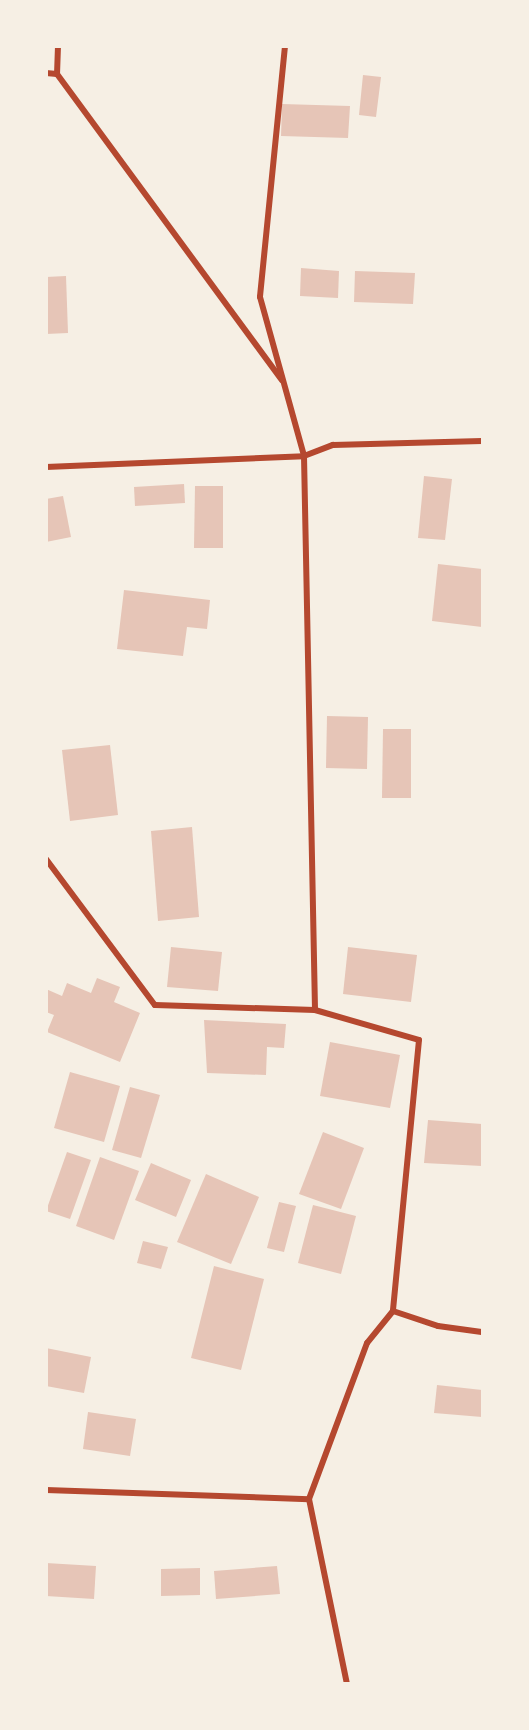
<!DOCTYPE html>
<html>
<head>
<meta charset="utf-8">
<style>
  body { margin:0 }
  #map { position:relative; width:529px; height:1730px; overflow:hidden; background:#f6efe4; font-family:Inter,sans-serif }
  div>[style] { position:absolute }
  .building>* { inset:0; background:#e6c5b7 }
  .minor>* { height:6px; margin:-3px; padding:0 3px; transform-origin:3px; border-radius:3px; background:#b5482f }
  span { translate:-50% -50%; white-space:nowrap; text-align:center; line-height:1.15; -webkit-text-stroke:6px #f6efe4; paint-order:stroke }
  .frame { position:absolute; inset:0; border:48px solid #f6efe4; pointer-events:none }
</style>
</head>
<body>
<div id="map">
  <div class="building">
    <div style="clip-path:polygon(363px 75px,381px 77px,376px 117px,359px 115px)"></div>
    <div style="clip-path:polygon(282px 104px,350px 106px,348px 138px,281px 136px)"></div>
    <div style="clip-path:polygon(301px 268px,339px 271px,338px 298px,300px 296px)"></div>
    <div style="clip-path:polygon(355px 271px,415px 273px,413px 304px,354px 302px)"></div>
    <div style="clip-path:polygon(66px 276px,68px 333px,46px 334px,46px 277px)"></div>
    <div style="clip-path:polygon(424px 476px,452px 479px,445px 540px,418px 538px)"></div>
    <div style="clip-path:polygon(184px 484px,185px 503px,135px 506px,134px 487px)"></div>
    <div style="clip-path:polygon(195px 486px,223px 486px,223px 548px,194px 548px)"></div>
    <div style="clip-path:polygon(63px 496px,71px 537px,46px 542px,46px 499px)"></div>
    <div style="clip-path:polygon(438px 564px,482px 569px,482px 627px,432px 621px)"></div>
    <div style="clip-path:polygon(124px 590px,210px 600px,207px 629px,187px 627px,183px 656px,117px 649px)"></div>
    <div style="clip-path:polygon(327px 716px,368px 717px,367px 769px,326px 768px)"></div>
    <div style="clip-path:polygon(383px 729px,411px 729px,411px 798px,382px 798px)"></div>
    <div style="clip-path:polygon(110px 745px,118px 815px,70px 821px,62px 750px)"></div>
    <div style="clip-path:polygon(192px 827px,199px 917px,158px 921px,151px 831px)"></div>
    <div style="clip-path:polygon(171px 947px,222px 952px,218px 991px,167px 987px)"></div>
    <div style="clip-path:polygon(348px 947px,417px 955px,411px 1002px,343px 994px)"></div>
    <div style="clip-path:polygon(97px 978px,120px 987px,114px 1002px,140px 1013px,120px 1062px,47px 1032px,54px 1015px,46px 1012px,46px 989px,62px 996px,67px 983px,91px 993px)"></div>
    <div style="clip-path:polygon(204px 1020px,286px 1024px,284px 1048px,267px 1047px,266px 1075px,207px 1073px)"></div>
    <div style="clip-path:polygon(330px 1042px,400px 1055px,390px 1108px,320px 1096px)"></div>
    <div style="clip-path:polygon(70px 1072px,120px 1086px,104px 1142px,54px 1128px)"></div>
    <div style="clip-path:polygon(130px 1087px,160px 1095px,141px 1158px,112px 1150px)"></div>
    <div style="clip-path:polygon(428px 1120px,482px 1124px,482px 1166px,424px 1163px)"></div>
    <div style="clip-path:polygon(323px 1132px,364px 1148px,341px 1209px,299px 1194px)"></div>
    <div style="clip-path:polygon(67px 1152px,91px 1160px,70px 1219px,46px 1211px)"></div>
    <div style="clip-path:polygon(100px 1157px,139px 1171px,114px 1240px,76px 1226px)"></div>
    <div style="clip-path:polygon(151px 1163px,191px 1180px,176px 1217px,135px 1200px)"></div>
    <div style="clip-path:polygon(206px 1174px,259px 1197px,231px 1264px,177px 1242px)"></div>
    <div style="clip-path:polygon(279px 1202px,296px 1206px,284px 1252px,267px 1248px)"></div>
    <div style="clip-path:polygon(313px 1205px,356px 1216px,341px 1274px,298px 1263px)"></div>
    <div style="clip-path:polygon(143px 1241px,168px 1247px,161px 1269px,137px 1263px)"></div>
    <div style="clip-path:polygon(214px 1266px,264px 1279px,241px 1370px,191px 1358px)"></div>
    <div style="clip-path:polygon(46px 1348px,91px 1357px,84px 1393px,46px 1386px)"></div>
    <div style="clip-path:polygon(437px 1385px,482px 1390px,482px 1417px,434px 1413px)"></div>
    <div style="clip-path:polygon(88px 1412px,136px 1419px,130px 1456px,83px 1449px)"></div>
    <div style="clip-path:polygon(46px 1563px,96px 1566px,94px 1599px,46px 1596px)"></div>
    <div style="clip-path:polygon(277px 1566px,280px 1594px,216px 1599px,214px 1571px)"></div>
    <div style="clip-path:polygon(200px 1568px,200px 1595px,161px 1596px,161px 1569px)"></div>
  </div>
  <div class="minor">
    <div style="left:58px;top:46px;width:28px;rotate:92deg"></div>
    <div style="left:57px;top:74px;width:380px;rotate:53.7deg"></div>
    <div style="left:285px;top:46px;width:252px;rotate:95.7deg"></div>
    <div style="left:260px;top:297px;width:165px;rotate:74.5deg"></div>
    <div style="left:304px;top:456px;width:554px;rotate:88.86deg"></div>
    <div style="left:46px;top:73px;width:11px;rotate:5deg"></div>
    <div style="left:46px;top:467px;width:258px;rotate:-2.4deg"></div>
    <div style="left:304px;top:456px;width:31px;rotate:-21deg"></div>
    <div style="left:333px;top:445px;width:149px;rotate:-1.5deg"></div>
    <div style="left:46px;top:859px;width:182px;rotate:53.3deg"></div>
    <div style="left:155px;top:1005px;width:160px;rotate:1.8deg"></div>
    <div style="left:315px;top:1010px;width:108px;rotate:16.1deg"></div>
    <div style="left:419px;top:1040px;width:272px;rotate:95.5deg"></div>
    <div style="left:393px;top:1311px;width:41px;rotate:129.1deg"></div>
    <div style="left:367px;top:1343px;width:166px;rotate:110.4deg"></div>
    <div style="left:309px;top:1499px;width:189px;rotate:78.4deg"></div>
    <div style="left:393px;top:1311px;width:47px;rotate:18.4deg"></div>
    <div style="left:438px;top:1326px;width:44px;rotate:7.8deg"></div>
    <div style="left:46px;top:1490px;width:263px;rotate:2deg"></div>
  </div>
  <div class="frame"></div>
</div>
</body>
</html>
